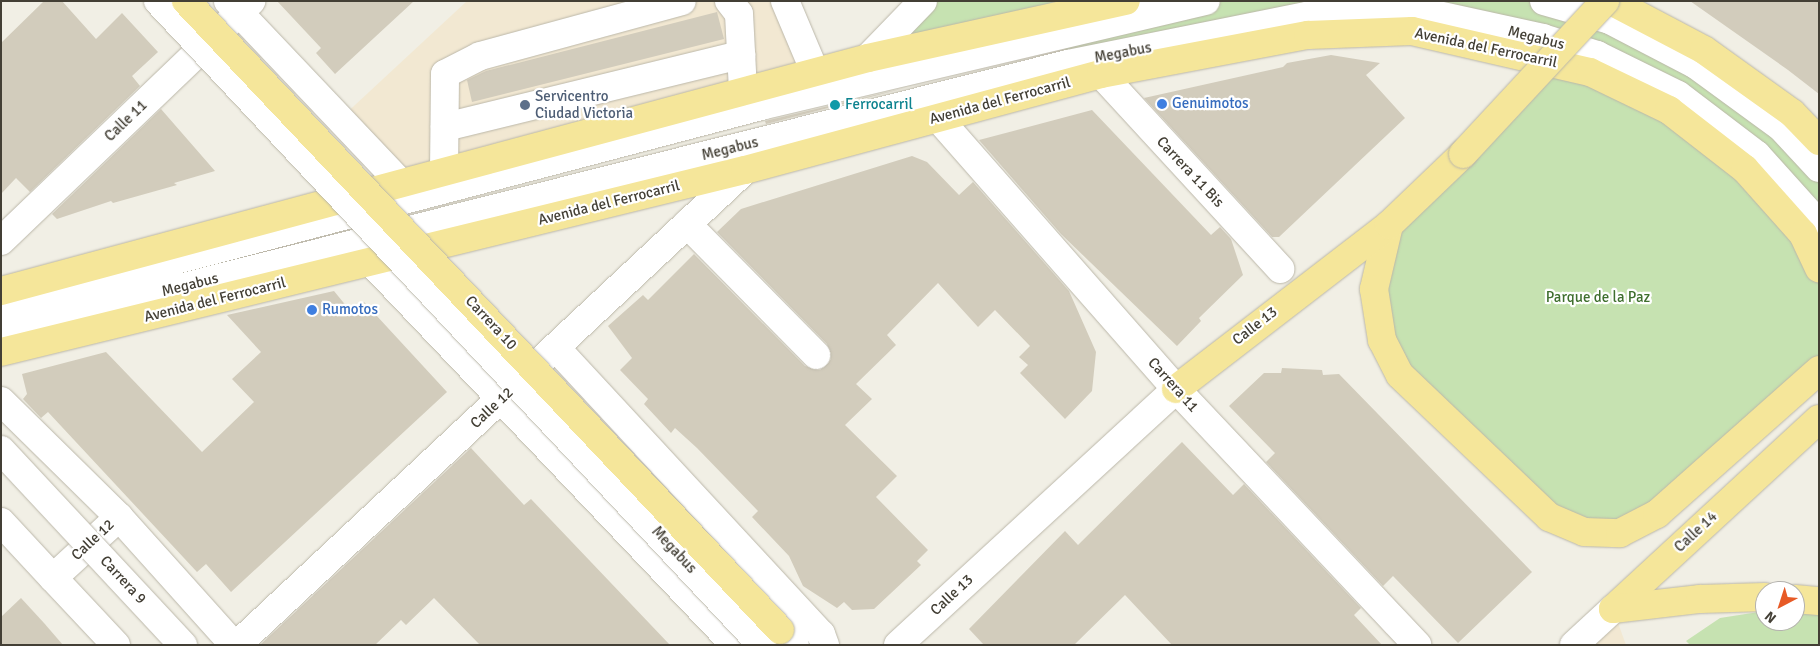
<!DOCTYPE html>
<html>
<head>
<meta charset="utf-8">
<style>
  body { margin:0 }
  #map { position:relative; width:1820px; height:646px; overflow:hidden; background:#f1efe5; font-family:Signika,sans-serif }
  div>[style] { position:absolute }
  .commercial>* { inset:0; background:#f2e8d2 }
  .green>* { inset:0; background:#c6e2b1 }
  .building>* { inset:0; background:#d2ccbc }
  .roads { filter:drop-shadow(0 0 1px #bbb7a9) drop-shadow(0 0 1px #bbb7a9) }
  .minor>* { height:28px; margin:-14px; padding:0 14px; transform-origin:14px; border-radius:14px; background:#fff }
  .major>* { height:28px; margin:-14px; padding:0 14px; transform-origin:14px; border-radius:14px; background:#f5e69a }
  .bridges { filter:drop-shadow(0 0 1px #bbb7a9) drop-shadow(0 0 1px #bbb7a9) }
  .minor-bridge>* { height:28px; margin:-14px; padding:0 14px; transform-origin:14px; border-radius:14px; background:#fff }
  .major-bridge>* { height:28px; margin:-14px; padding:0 14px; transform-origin:14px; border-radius:14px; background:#f5e69a }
  .dots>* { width:14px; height:14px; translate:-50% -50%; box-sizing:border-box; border:2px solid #fff; border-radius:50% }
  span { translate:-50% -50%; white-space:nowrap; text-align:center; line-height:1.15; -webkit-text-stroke:4.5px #fff; paint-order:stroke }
  .street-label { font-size:15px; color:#433f35 }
  .service-label { font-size:15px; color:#4e5e75 }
  .left { translate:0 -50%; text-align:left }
  .shop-label { font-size:15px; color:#366cbe }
  .culture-label { font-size:15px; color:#0d838f }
  .park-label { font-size:15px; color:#3f6f2e }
  .frame { position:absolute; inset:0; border:2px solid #433f35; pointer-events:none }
  .north { position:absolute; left:1755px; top:581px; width:50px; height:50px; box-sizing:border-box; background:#fff; border:1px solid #b4b2ae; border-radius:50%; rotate:220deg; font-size:14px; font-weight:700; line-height:20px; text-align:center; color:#433f35 }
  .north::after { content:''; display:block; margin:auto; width:18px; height:22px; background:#e75a26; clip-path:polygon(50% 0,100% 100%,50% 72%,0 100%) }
</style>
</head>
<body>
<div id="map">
  <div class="commercial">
    <div style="clip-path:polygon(467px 1px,785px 1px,815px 72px,401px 183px,341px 118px)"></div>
    <div style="clip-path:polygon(1613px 609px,1626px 645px,1574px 645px)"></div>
  </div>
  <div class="green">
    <div style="clip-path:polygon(923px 1px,1126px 1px,868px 58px)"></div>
    <div style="clip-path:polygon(1206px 1px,1544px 1px,1610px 20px,1819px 168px,1819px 224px,1757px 155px,1410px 9px,1068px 64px,1061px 36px)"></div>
    <div style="clip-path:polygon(1546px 60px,1590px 72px,1745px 169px,1819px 268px,1819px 369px,1657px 514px,1584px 532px,1382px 340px,1389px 225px)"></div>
    <div style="clip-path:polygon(1765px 611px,1765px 621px,1795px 621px,1795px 612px,1819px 615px,1819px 645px,1690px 645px,1686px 641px,1720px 618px)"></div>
  </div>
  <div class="building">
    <div style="clip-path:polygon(44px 1px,62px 1px,96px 39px,122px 13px,158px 52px,132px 76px,140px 86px,30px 192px,16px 178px,1px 194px,1px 43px)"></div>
    <div style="clip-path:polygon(277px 1px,414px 1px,335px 74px,316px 53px,321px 48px)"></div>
    <div style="clip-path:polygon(1690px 1px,1819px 1px,1819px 94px,1788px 70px)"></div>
    <div style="clip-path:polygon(717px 12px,724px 39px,472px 102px,467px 80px,486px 71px)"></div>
    <div style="clip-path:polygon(1331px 55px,1380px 63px,1366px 75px,1405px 118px,1279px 237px,1272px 237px,1144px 98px,1283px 67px,1287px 63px)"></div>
    <div style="clip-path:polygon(905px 88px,766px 124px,765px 121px)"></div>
    <div style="clip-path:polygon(161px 109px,215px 171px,174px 183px,177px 185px,113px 203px,111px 201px,57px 219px,52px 214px)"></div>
    <div style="clip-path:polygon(1092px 110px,1211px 235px,1220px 227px,1231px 239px,1243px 275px,1199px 318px,1201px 321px,1177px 346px,1061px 234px,979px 140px)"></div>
    <div style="clip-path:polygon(912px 156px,927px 162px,959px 195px,973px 182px,1069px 291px,1096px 352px,1092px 391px,1065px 419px,1020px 373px,1028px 365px,1019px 357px,1030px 346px,995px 310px,978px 327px,938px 283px,887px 335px,896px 345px,856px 384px,872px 399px,845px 425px,897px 476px,876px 497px,928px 550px,917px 561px,921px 565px,874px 609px,852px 610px,844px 602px,837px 608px,803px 586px,789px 556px,752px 517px,758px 511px,697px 448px,675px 428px,671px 433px,644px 404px,648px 399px,620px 370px,632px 358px,608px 326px,643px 295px,648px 300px,694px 254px,805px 366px,820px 370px,831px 359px,827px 344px,717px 232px,741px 209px)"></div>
    <div style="clip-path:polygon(334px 291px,352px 313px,364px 302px,447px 392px,231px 592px,206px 564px,197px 572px,48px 412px,41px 418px,23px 399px,27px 394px,22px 374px,106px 352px,202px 452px,254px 402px,232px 379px,261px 352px,227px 315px)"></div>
    <div style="clip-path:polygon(1282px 368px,1322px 370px,1323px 375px,1339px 374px,1532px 572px,1458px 643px,1393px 576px,1383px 586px,1266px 462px,1275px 453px,1229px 406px,1264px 373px,1281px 373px)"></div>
    <div style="clip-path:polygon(1182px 442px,1233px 495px,1244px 484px,1361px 608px,1354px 615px,1382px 645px,1172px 645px,1125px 595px,1074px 645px,984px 645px,969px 629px,1065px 531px,1078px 545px)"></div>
    <div style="clip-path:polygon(471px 448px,524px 505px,531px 499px,670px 645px,480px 645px,434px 598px,406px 625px,401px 620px,375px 645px,260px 645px)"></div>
    <div style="clip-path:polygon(21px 598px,44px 623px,63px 645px,1px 645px,1px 617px)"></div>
  </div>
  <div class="roads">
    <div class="minor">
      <div style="left:228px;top:1px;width:251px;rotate:46.5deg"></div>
      <div style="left:729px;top:1px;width:16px;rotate:52deg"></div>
      <div style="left:739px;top:14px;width:77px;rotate:87deg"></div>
      <div style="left:785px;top:1px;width:77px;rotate:67.1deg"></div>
      <div style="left:1544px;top:1px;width:69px;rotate:16.1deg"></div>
      <div style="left:1610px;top:20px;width:97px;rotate:27.6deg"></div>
      <div style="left:1696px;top:65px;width:105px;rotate:36.1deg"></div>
      <div style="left:1781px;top:127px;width:56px;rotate:47.2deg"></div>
      <div style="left:868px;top:58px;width:79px;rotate:-46deg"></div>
      <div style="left:1101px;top:74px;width:265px;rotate:47.4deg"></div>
      <div style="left:938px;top:118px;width:361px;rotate:48.7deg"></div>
      <div style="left:1176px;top:389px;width:352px;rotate:46.7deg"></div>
      <div style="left:445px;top:127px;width:305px;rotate:-13.7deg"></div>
      <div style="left:444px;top:172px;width:98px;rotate:-89.4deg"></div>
      <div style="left:445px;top:74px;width:39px;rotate:-27deg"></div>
      <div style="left:480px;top:56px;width:209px;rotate:-15.2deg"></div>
      <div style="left:687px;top:224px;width:184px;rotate:45.4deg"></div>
      <div style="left:1px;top:241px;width:347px;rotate:-43.8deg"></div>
      <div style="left:371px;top:262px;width:528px;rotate:46.46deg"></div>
      <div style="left:1px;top:306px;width:786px;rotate:-14.74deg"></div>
      <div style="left:761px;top:106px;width:457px;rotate:-13.3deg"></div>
      <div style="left:1px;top:333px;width:1100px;rotate:-14.15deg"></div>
      <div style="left:1068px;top:64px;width:244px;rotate:-11.4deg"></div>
      <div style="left:1307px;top:16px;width:103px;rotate:-3.9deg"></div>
      <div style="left:1410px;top:9px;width:136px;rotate:12.3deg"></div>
      <div style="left:1543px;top:38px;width:57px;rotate:17.5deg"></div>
      <div style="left:1597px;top:55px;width:90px;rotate:26.3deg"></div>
      <div style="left:1678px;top:95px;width:99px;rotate:37.2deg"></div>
      <div style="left:1757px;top:155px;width:93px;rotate:48.1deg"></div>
      <div style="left:556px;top:348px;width:390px;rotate:47.2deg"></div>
      <div style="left:821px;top:634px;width:12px;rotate:70deg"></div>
      <div style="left:1px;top:401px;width:165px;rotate:44.5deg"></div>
      <div style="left:1px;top:522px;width:76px;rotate:47.1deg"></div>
      <div style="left:780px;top:630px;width:21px;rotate:45deg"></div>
      <div style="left:116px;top:645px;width:92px;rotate:-133.2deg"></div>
      <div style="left:53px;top:578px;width:90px;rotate:-42.7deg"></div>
      <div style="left:119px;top:517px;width:172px;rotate:48.1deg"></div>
      <div style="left:237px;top:645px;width:695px;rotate:-43.08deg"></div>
      <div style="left:898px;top:645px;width:378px;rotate:-42.6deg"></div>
      <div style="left:1574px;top:645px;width:53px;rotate:-42.7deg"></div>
    </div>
    <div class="major">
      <div style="left:1611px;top:1px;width:105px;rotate:27.8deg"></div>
      <div style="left:1704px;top:50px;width:108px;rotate:35.6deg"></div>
      <div style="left:1792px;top:113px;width:39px;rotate:46deg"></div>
      <div style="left:1389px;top:225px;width:66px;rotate:103.2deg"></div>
      <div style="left:1374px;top:289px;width:52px;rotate:81.1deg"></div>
      <div style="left:1382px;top:340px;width:39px;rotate:63deg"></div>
      <div style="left:1400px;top:375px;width:206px;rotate:43.6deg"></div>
      <div style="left:1549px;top:517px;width:38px;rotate:23deg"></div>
      <div style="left:1584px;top:532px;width:36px;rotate:2deg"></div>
      <div style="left:1620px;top:533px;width:42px;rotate:-27.2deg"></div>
      <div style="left:1657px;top:514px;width:217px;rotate:-41.6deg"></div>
      <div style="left:1px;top:291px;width:898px;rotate:-15.04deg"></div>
      <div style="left:868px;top:58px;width:264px;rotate:-12.5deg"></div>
      <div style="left:1px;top:352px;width:766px;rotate:-13.75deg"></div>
      <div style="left:745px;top:170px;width:369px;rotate:-15.1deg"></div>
      <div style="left:1101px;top:74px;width:211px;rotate:-10.7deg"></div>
      <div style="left:1308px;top:35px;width:104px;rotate:-2.2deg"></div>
      <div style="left:1412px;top:31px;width:183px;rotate:13deg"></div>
      <div style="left:1590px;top:72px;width:88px;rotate:25.7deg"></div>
      <div style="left:1669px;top:110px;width:96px;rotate:37.8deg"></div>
      <div style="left:1745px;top:169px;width:87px;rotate:48.3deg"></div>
      <div style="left:1803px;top:234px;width:38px;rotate:65deg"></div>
      <div style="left:1176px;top:389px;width:269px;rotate:-37.6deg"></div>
      <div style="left:1389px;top:225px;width:103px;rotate:-43.8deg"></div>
      <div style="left:1795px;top:599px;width:24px;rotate:5deg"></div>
      <div style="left:1613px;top:609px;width:280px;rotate:-42.7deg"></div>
      <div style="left:1613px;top:609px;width:88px;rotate:-6.6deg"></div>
      <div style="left:1700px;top:599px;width:65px;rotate:-1.8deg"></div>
    </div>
  </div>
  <div class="bridges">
    <div class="minor-bridge">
      <div style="left:158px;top:1px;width:883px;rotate:46.84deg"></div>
      <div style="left:1px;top:450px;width:267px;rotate:47deg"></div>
    </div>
    <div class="major-bridge">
      <div style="left:186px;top:1px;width:865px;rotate:46.64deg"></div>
      <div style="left:1463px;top:154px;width:209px;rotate:-47.1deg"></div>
    </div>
  </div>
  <div class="dots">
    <div style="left:1162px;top:104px;background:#3f7fe0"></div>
    <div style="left:525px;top:105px;background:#5c6f8a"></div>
    <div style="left:835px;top:105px;background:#0f9aa8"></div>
    <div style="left:312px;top:310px;background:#3f7fe0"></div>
  </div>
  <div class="street-label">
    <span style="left:1536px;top:38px;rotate:14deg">Megabus</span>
    <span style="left:1486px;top:48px;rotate:12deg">Avenida del Ferrocarril</span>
    <span style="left:1123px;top:53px;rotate:-11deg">Megabus</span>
    <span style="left:1000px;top:101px;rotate:-15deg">Avenida del Ferrocarril</span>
    <span style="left:126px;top:121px;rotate:-44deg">Calle 11</span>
    <span style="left:730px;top:149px;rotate:-14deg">Megabus</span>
    <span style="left:1190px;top:172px;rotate:47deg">Carrera 11 Bis</span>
    <span style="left:609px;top:203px;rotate:-14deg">Avenida del Ferrocarril</span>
    <span style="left:190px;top:285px;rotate:-14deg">Megabus</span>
    <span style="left:215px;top:300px;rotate:-14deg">Avenida del Ferrocarril</span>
    <span style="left:491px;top:323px;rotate:47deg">Carrera 10</span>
    <span style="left:1255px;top:326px;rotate:-38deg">Calle 13</span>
    <span style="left:1173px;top:385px;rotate:48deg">Carrera 11</span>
    <span style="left:492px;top:408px;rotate:-43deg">Calle 12</span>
    <span style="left:1696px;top:532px;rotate:-43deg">Calle 14</span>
    <span style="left:93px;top:540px;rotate:-43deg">Calle 12</span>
    <span style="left:674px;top:550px;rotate:47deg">Megabus</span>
    <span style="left:123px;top:580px;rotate:47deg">Carrera 9</span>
    <span style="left:952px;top:595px;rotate:-43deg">Calle 13</span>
  </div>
  <div class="service-label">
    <span class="left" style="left:535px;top:105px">Servicentro<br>Ciudad Victoria</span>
  </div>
  <div class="shop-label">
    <span class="left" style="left:1172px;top:104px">Genuimotos</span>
    <span class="left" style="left:322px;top:310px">Rumotos</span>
  </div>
  <div class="culture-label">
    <span class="left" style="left:845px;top:105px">Ferrocarril</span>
  </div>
  <div class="park-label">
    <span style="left:1598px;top:298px">Parque de la Paz</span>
  </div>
  <div class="frame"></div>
  <div class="north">N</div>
</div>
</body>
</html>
